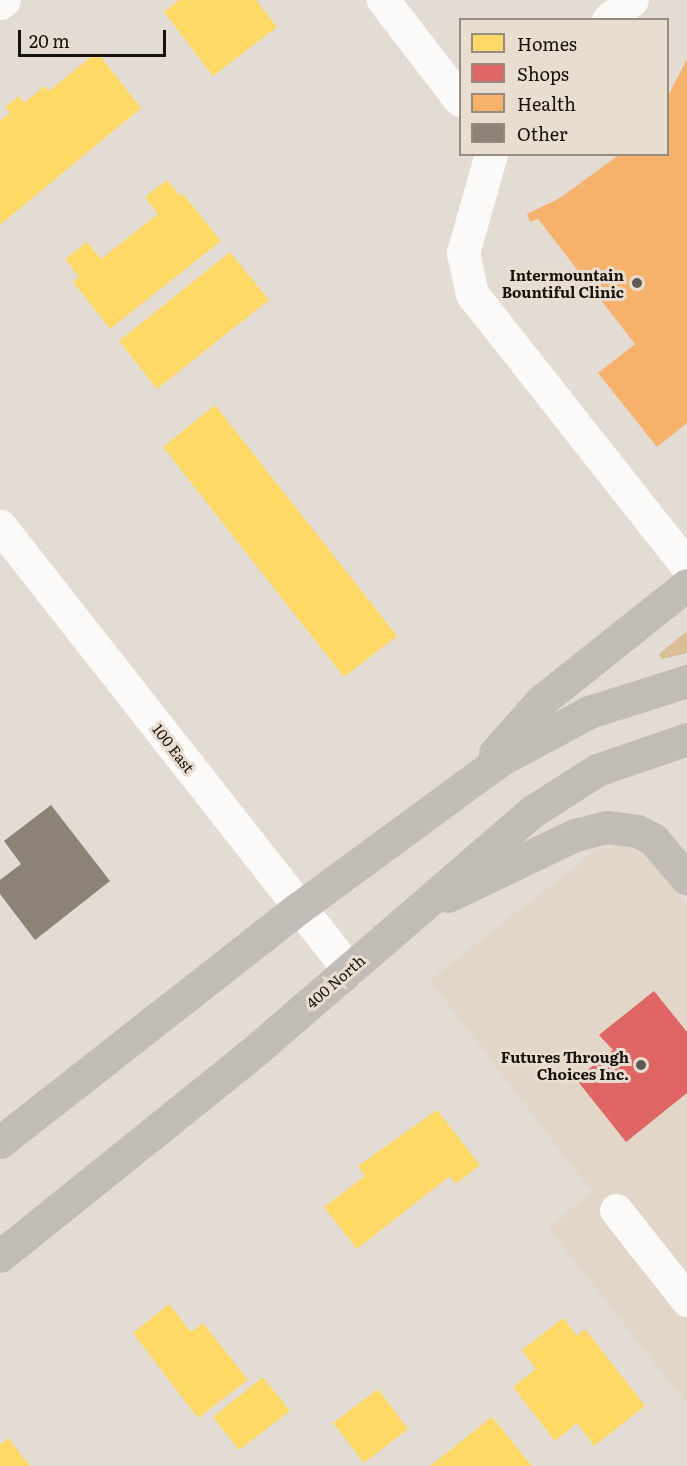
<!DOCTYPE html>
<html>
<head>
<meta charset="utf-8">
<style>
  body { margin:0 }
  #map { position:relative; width:687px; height:1466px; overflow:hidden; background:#e2dcd5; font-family:Literata,serif }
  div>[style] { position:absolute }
  .built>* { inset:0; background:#e1d6c7 }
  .green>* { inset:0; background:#dabe96 }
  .homes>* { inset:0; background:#ffd966 }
  .shops>* { inset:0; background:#e06666 }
  .health>* { inset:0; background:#f6b26b }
  .building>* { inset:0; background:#8c8376 }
  .minor>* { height:33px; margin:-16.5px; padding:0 16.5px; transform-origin:16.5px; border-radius:16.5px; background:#fbfaf9 }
  .major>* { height:33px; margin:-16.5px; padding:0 16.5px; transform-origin:16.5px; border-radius:16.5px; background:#c1bcb6 }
  .dots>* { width:16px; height:16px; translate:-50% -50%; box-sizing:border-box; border:3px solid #e8ddcf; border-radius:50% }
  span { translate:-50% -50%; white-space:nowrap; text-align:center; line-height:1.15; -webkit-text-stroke:6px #e8ddcf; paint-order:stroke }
  .poi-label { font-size:15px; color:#16120d; font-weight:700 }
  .right { translate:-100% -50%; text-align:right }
  .street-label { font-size:15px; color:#16120d }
  .legend { position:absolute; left:459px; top:18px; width:210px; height:138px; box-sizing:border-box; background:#e8ddcf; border:2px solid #948c81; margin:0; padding:8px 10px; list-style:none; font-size:18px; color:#16120d }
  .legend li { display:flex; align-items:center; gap:12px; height:30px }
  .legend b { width:30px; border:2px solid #948c81 }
  .scale { position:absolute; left:18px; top:30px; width:148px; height:27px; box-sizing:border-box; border:3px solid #16120d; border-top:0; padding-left:8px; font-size:18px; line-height:21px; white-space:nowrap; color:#16120d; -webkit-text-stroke:4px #e8ddcf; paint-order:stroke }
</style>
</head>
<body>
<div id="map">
  <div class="built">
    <div style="clip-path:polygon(621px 845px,648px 856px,687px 905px,687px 1404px,548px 1227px,592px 1192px,430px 980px,595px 851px)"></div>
  </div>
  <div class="green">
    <div style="clip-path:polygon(687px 631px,687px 653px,662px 659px,659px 654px)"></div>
  </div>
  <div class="homes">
    <div style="clip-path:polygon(179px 0,256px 0,277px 27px,213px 76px,164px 12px)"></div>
    <div style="clip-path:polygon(97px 52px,141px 108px,0 225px,0 121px,10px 113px,5px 107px,19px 96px,24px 103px,45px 86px,49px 91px)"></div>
    <div style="clip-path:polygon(167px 180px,180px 196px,183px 194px,221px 241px,110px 329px,73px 282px,79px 277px,65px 259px,87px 242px,101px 259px,158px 214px,145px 197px)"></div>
    <div style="clip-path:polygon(230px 252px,269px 300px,157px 389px,119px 341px)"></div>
    <div style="clip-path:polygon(215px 405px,397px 636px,344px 677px,163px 447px)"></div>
    <div style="clip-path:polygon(437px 1110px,480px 1165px,456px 1184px,450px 1176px,357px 1249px,324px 1207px,365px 1176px,358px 1166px)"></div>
    <div style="clip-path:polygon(169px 1304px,191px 1332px,203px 1323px,248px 1380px,198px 1418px,133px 1333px)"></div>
    <div style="clip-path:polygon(563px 1318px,577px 1336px,585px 1329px,645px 1406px,594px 1446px,577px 1423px,555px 1441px,513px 1387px,536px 1369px,522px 1350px)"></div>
    <div style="clip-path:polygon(263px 1377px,290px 1411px,239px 1450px,213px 1417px)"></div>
    <div style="clip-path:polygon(378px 1389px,408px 1429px,364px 1463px,333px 1423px)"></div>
    <div style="clip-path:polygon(492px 1417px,532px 1466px,430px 1466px)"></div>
    <div style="clip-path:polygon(8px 1438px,30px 1466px,0 1466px,0 1445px)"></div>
  </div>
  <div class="shops">
    <div style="clip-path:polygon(654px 991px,687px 1032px,687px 1093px,626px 1142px,576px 1079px,613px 1050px,599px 1035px)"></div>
  </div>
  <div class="health">
    <div style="clip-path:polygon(687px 59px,687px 423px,657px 447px,598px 373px,635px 344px,538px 219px,530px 222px,527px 214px,560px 198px,620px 154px,668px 154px,668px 96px)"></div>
  </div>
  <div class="building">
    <div style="clip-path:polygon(51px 805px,110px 881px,35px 940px,0 894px,0 880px,21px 864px,4px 841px)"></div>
  </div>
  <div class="minor">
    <div style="left:383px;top:0;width:126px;rotate:52.4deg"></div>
    <div style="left:0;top:3px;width:5px;rotate:-37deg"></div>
    <div style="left:608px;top:20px;width:31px;rotate:-40deg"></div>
    <div style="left:491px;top:154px;width:103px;rotate:105.8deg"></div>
    <div style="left:463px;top:253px;width:42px;rotate:77.6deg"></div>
    <div style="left:472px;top:294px;width:347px;rotate:51.7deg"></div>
    <div style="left:0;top:526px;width:565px;rotate:51.83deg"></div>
    <div style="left:616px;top:1210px;width:115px;rotate:51.7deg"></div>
  </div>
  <div class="major">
    <div style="left:495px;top:753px;width:69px;rotate:-48.5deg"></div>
    <div style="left:541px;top:701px;width:186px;rotate:-38.5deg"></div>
    <div style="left:448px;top:896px;width:141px;rotate:-25.7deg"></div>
    <div style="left:575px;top:835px;width:32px;rotate:-14deg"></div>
    <div style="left:606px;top:827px;width:31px;rotate:7deg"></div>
    <div style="left:637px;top:831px;width:18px;rotate:27deg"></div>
    <div style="left:653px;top:839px;width:52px;rotate:49.6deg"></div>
    <div style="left:0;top:1142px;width:381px;rotate:-38.1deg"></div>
    <div style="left:300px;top:907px;width:248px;rotate:-36.3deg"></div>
    <div style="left:500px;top:760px;width:101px;rotate:-28.3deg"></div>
    <div style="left:589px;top:712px;width:103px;rotate:-17.6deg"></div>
    <div style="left:0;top:1256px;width:330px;rotate:-38.8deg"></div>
    <div style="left:257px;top:1049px;width:364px;rotate:-40.8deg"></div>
    <div style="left:533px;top:811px;width:76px;rotate:-32.6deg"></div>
    <div style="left:597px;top:770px;width:95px;rotate:-19deg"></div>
  </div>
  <div class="dots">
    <div style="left:637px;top:283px;background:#5d5953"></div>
    <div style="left:641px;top:1065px;background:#5d5953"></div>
  </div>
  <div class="poi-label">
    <span class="right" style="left:624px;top:283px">Intermountain<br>Bountiful Clinic</span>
    <span class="right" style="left:629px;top:1065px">Futures Through<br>Choices Inc.</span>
  </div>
  <div class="street-label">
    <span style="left:174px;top:748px;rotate:52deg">100 East</span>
    <span style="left:335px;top:981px;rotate:-41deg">400 North</span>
  </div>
  <ul class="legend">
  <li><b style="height:16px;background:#ffd966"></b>Homes</li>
  <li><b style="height:16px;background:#e06666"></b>Shops</li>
  <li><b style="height:16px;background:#f6b26b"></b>Health</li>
  <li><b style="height:16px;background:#8c8376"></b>Other</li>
  </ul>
  <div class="scale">20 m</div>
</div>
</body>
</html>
